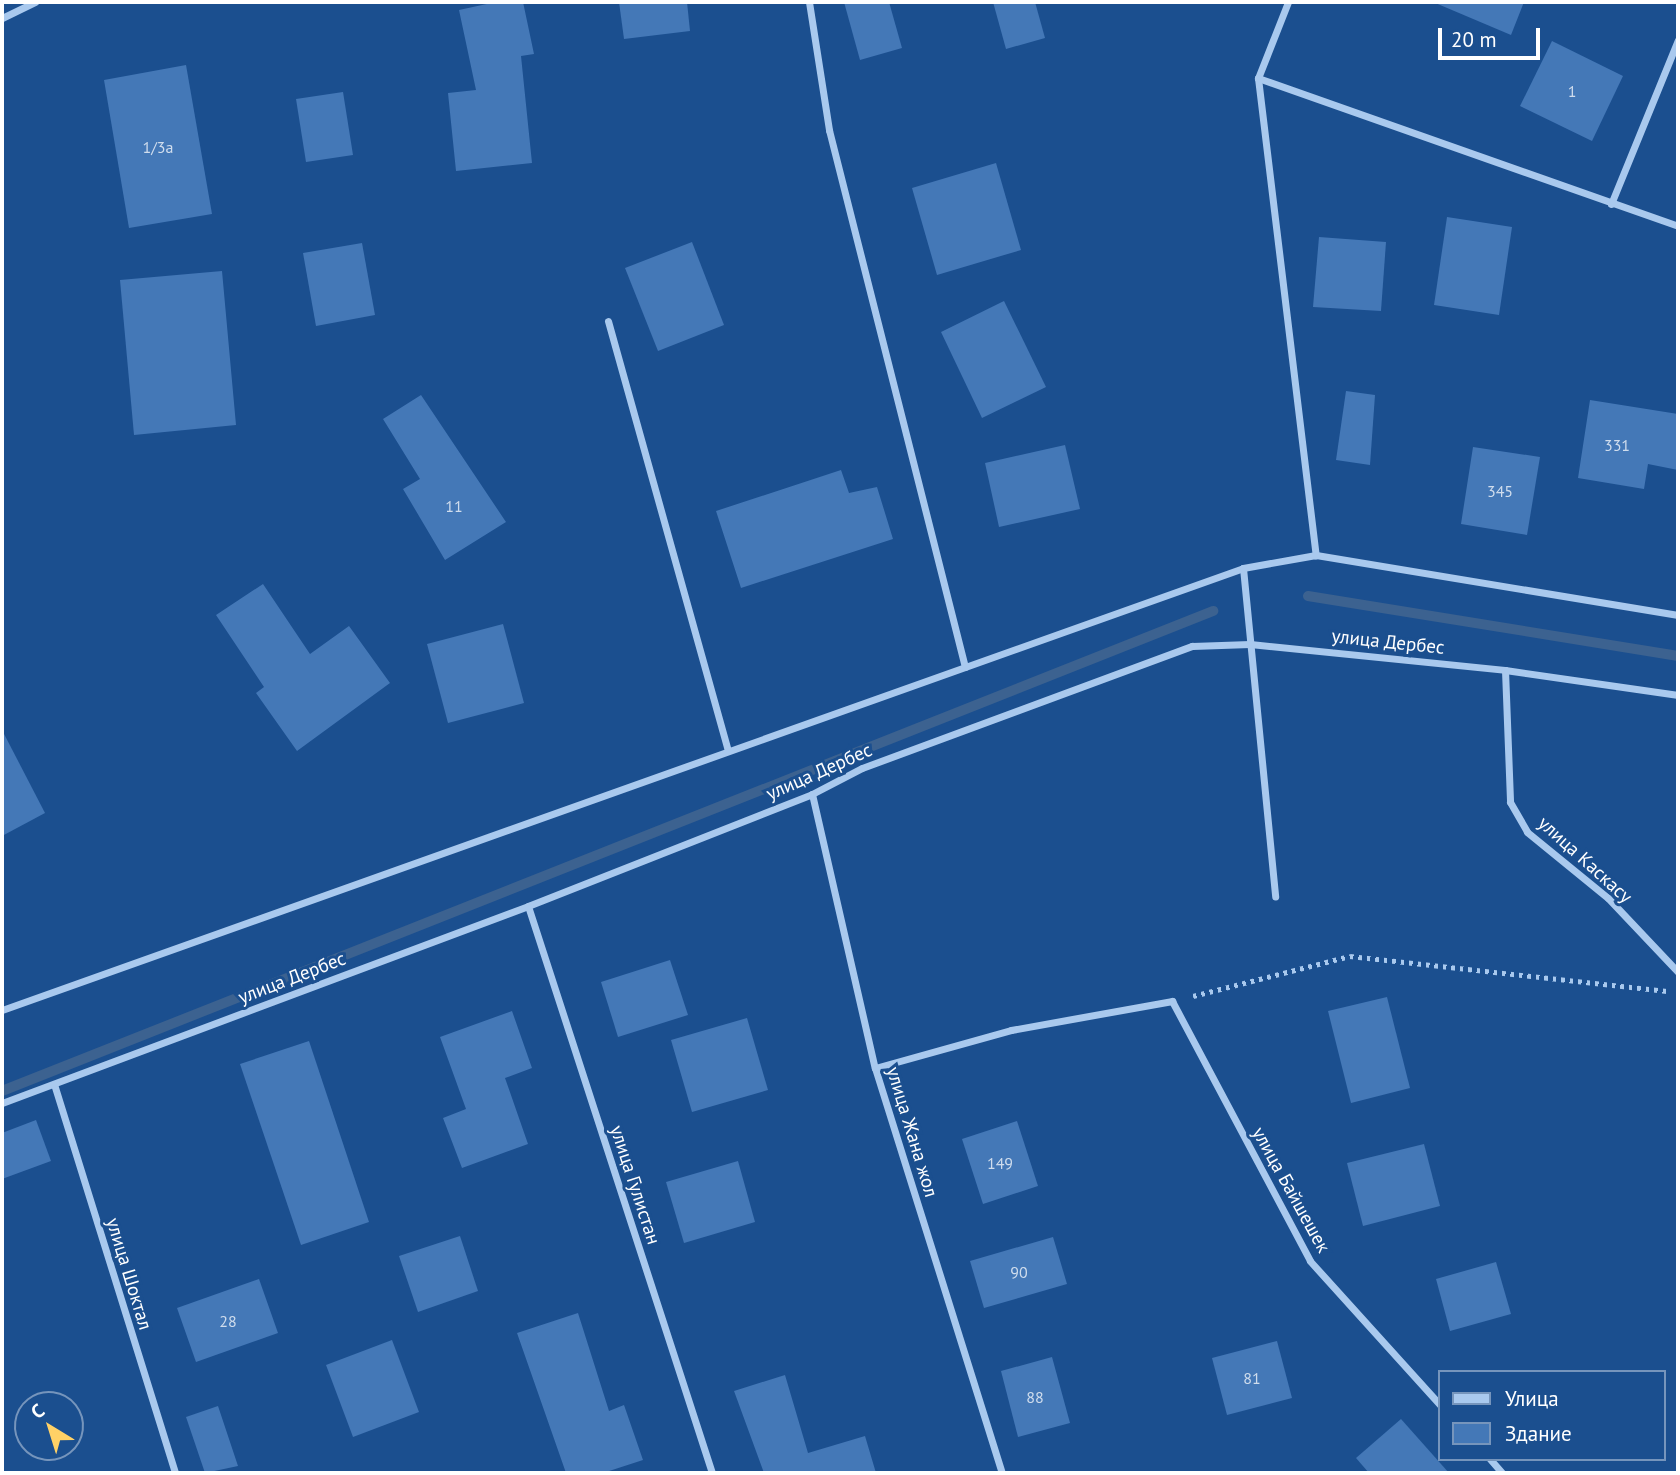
<!DOCTYPE html>
<html>
<head>
<meta charset="utf-8">
<style>
  body { margin:0 }
  #map { position:relative; width:1680px; height:1475px; overflow:hidden; background:#1b4f8f; font-family:"PT Sans",sans-serif }
  div>[style] { position:absolute }
  .stream>* { height:10px; margin:-5px; padding:0 5px; transform-origin:5px; border-radius:5px; background:#3c6290 }
  .building>* { inset:0; background:#4478b7 }
  .path>* { height:4.5px; margin-top:-2.25px; transform-origin:0; background:repeating-linear-gradient(90deg,#a9c9ee 0 3.5px,transparent 0 8.5px) }
  .minor>* { height:7px; margin:-3.5px; padding:0 3.5px; transform-origin:3.5px; border-radius:3.5px; background:#a9c9ee }
  span { translate:-50% -50%; white-space:nowrap; text-align:center; line-height:1.15; -webkit-text-stroke:6px #1b4f8f; paint-order:stroke }
  .number-label { font-size:16px; color:#d0dded }
  .number-label span { -webkit-text-stroke-width:0 }
  .street-label { font-size:19px; color:#fff }
  .frame { position:absolute; inset:0; border:4px solid #fff; pointer-events:none }
  .legend { position:absolute; left:1438px; top:1370px; width:228px; height:91px; box-sizing:border-box; background:#1b4f8f; border:2px solid #7695bc; margin:0; padding:9px 12px; list-style:none; font-size:21px; color:#fff }
  .legend li { display:flex; align-items:center; gap:14px; height:35px }
  .legend b { width:35px; border:2px solid #7695bc }
  .north { position:absolute; left:14px; top:1391px; width:70px; height:70px; box-sizing:border-box; background:#1b4f8f; border:2px solid #7695bc; border-radius:50%; rotate:322deg; font-size:19px; font-weight:700; line-height:28px; text-align:center; color:#fff }
  .north::after { content:''; display:block; margin:auto; width:24px; height:32px; background:#ffd166; clip-path:polygon(50% 0,100% 100%,50% 72%,0 100%) }
  .scale { position:absolute; left:1438px; top:28px; width:102px; height:32px; box-sizing:border-box; border:4px solid #fff; border-top:0; padding-left:9px; font-size:21px; line-height:24px; white-space:nowrap; color:#fff; -webkit-text-stroke:5px #1b4f8f; paint-order:stroke }
</style>
</head>
<body>
<div id="map">
  <div class="stream">
    <div style="left:1308px;top:596px;width:375px;rotate:9.2deg"></div>
    <div style="left:2px;top:1091px;width:1303px;rotate:-21.62deg"></div>
  </div>
  <div class="building">
    <div style="clip-path:polygon(496px 2px,523px 2px,534px 54px,521px 56px,532px 163px,456px 171px,448px 93px,476px 90px,459px 10px)"></div>
    <div style="clip-path:polygon(619px 2px,687px 2px,690px 31px,624px 39px)"></div>
    <div style="clip-path:polygon(844px 2px,889px 2px,902px 48px,860px 60px)"></div>
    <div style="clip-path:polygon(993px 2px,1035px 2px,1045px 38px,1006px 49px)"></div>
    <div style="clip-path:polygon(1433px 2px,1524px 2px,1511px 35px)"></div>
    <div style="clip-path:polygon(1552px 41px,1623px 76px,1592px 141px,1520px 106px)"></div>
    <div style="clip-path:polygon(186px 65px,212px 214px,129px 228px,104px 80px)"></div>
    <div style="clip-path:polygon(343px 92px,353px 155px,306px 162px,296px 99px)"></div>
    <div style="clip-path:polygon(996px 163px,1021px 250px,937px 275px,912px 188px)"></div>
    <div style="clip-path:polygon(1447px 217px,1512px 227px,1499px 315px,1434px 305px)"></div>
    <div style="clip-path:polygon(1319px 237px,1386px 242px,1381px 311px,1313px 307px)"></div>
    <div style="clip-path:polygon(692px 242px,724px 325px,658px 351px,625px 268px)"></div>
    <div style="clip-path:polygon(362px 243px,375px 315px,316px 326px,303px 253px)"></div>
    <div style="clip-path:polygon(222px 271px,236px 425px,134px 435px,120px 280px)"></div>
    <div style="clip-path:polygon(1004px 301px,1046px 387px,982px 418px,941px 332px)"></div>
    <div style="clip-path:polygon(1346px 391px,1375px 395px,1370px 465px,1336px 460px)"></div>
    <div style="clip-path:polygon(421px 395px,506px 522px,445px 560px,403px 489px,420px 479px,383px 419px)"></div>
    <div style="clip-path:polygon(1590px 400px,1678px 414px,1678px 470px,1648px 464px,1644px 489px,1578px 478px)"></div>
    <div style="clip-path:polygon(1065px 445px,1080px 509px,999px 527px,985px 463px)"></div>
    <div style="clip-path:polygon(1473px 447px,1540px 457px,1527px 535px,1461px 524px)"></div>
    <div style="clip-path:polygon(841px 470px,849px 493px,877px 487px,893px 539px,741px 588px,716px 511px)"></div>
    <div style="clip-path:polygon(263px 584px,310px 654px,349px 626px,390px 683px,297px 751px,256px 693px,264px 687px,216px 615px)"></div>
    <div style="clip-path:polygon(503px 624px,524px 703px,448px 723px,427px 644px)"></div>
    <div style="clip-path:polygon(2px 730px,45px 813px,2px 836px)"></div>
    <div style="clip-path:polygon(670px 960px,688px 1015px,618px 1037px,601px 982px)"></div>
    <div style="clip-path:polygon(1387px 997px,1410px 1088px,1351px 1103px,1328px 1011px)"></div>
    <div style="clip-path:polygon(512px 1011px,532px 1068px,505px 1078px,528px 1144px,462px 1168px,443px 1118px,466px 1109px,440px 1037px)"></div>
    <div style="clip-path:polygon(747px 1018px,768px 1090px,692px 1112px,671px 1040px)"></div>
    <div style="clip-path:polygon(309px 1041px,369px 1222px,301px 1245px,240px 1064px)"></div>
    <div style="clip-path:polygon(36px 1120px,51px 1161px,2px 1179px,2px 1133px)"></div>
    <div style="clip-path:polygon(1017px 1121px,1038px 1186px,983px 1204px,962px 1139px)"></div>
    <div style="clip-path:polygon(1424px 1144px,1440px 1206px,1363px 1226px,1347px 1163px)"></div>
    <div style="clip-path:polygon(738px 1161px,755px 1222px,684px 1243px,666px 1182px)"></div>
    <div style="clip-path:polygon(460px 1236px,478px 1291px,418px 1312px,399px 1256px)"></div>
    <div style="clip-path:polygon(1053px 1237px,1067px 1284px,984px 1308px,970px 1261px)"></div>
    <div style="clip-path:polygon(1496px 1262px,1511px 1314px,1450px 1331px,1436px 1279px)"></div>
    <div style="clip-path:polygon(259px 1279px,278px 1333px,196px 1362px,177px 1308px)"></div>
    <div style="clip-path:polygon(578px 1313px,609px 1411px,624px 1405px,643px 1460px,603px 1473px,566px 1473px,517px 1333px)"></div>
    <div style="clip-path:polygon(392px 1340px,419px 1412px,353px 1437px,326px 1365px)"></div>
    <div style="clip-path:polygon(1277px 1341px,1292px 1398px,1227px 1415px,1212px 1358px)"></div>
    <div style="clip-path:polygon(1052px 1357px,1070px 1423px,1018px 1437px,1001px 1371px)"></div>
    <div style="clip-path:polygon(785px 1375px,808px 1453px,865px 1436px,876px 1473px,764px 1473px,734px 1391px)"></div>
    <div style="clip-path:polygon(218px 1406px,238px 1466px,205px 1473px,186px 1417px)"></div>
    <div style="clip-path:polygon(1401px 1419px,1449px 1473px,1369px 1473px,1356px 1458px)"></div>
  </div>
  <div class="path">
    <div style="left:1193px;top:996px;width:162px;rotate:-14.3deg"></div>
    <div style="left:1350px;top:956px;width:319px;rotate:6.3deg"></div>
  </div>
  <div class="minor">
    <div style="left:809px;top:2px;width:130px;rotate:81.1deg"></div>
    <div style="left:829px;top:130px;width:554px;rotate:75.79deg"></div>
    <div style="left:1288px;top:2px;width:82px;rotate:111.5deg"></div>
    <div style="left:1258px;top:78px;width:481px;rotate:83.1deg"></div>
    <div style="left:2px;top:18px;width:37px;rotate:-26deg"></div>
    <div style="left:1258px;top:78px;width:445px;rotate:19.4deg"></div>
    <div style="left:1611px;top:204px;width:177px;rotate:-67.8deg"></div>
    <div style="left:608px;top:321px;width:445px;rotate:74.4deg"></div>
    <div style="left:1243px;top:568px;width:330px;rotate:84.4deg"></div>
    <div style="left:1505px;top:670px;width:132px;rotate:87.8deg"></div>
    <div style="left:1510px;top:802px;width:34px;rotate:60deg"></div>
    <div style="left:1527px;top:832px;width:104px;rotate:39.2deg"></div>
    <div style="left:1608px;top:898px;width:102px;rotate:46.6deg"></div>
    <div style="left:812px;top:794px;width:281px;rotate:77.1deg"></div>
    <div style="left:875px;top:1068px;width:424px;rotate:72.6deg"></div>
    <div style="left:528px;top:906px;width:596px;rotate:72.02deg"></div>
    <div style="left:2px;top:1010px;width:1317px;rotate:-19.6deg"></div>
    <div style="left:1243px;top:568px;width:74px;rotate:-10.1deg"></div>
    <div style="left:1316px;top:555px;width:367px;rotate:9.4deg"></div>
    <div style="left:875px;top:1068px;width:141px;rotate:-15.6deg"></div>
    <div style="left:1011px;top:1030px;width:164px;rotate:-10.2deg"></div>
    <div style="left:1172px;top:1001px;width:294px;rotate:62deg"></div>
    <div style="left:1310px;top:1261px;width:194px;rotate:47.9deg"></div>
    <div style="left:54px;top:1084px;width:407px;rotate:72.7deg"></div>
    <div style="left:2px;top:1103px;width:562px;rotate:-20.53deg"></div>
    <div style="left:528px;top:906px;width:305px;rotate:-21.5deg"></div>
    <div style="left:812px;top:794px;width:56px;rotate:-27.5deg"></div>
    <div style="left:862px;top:768px;width:352px;rotate:-20.3deg"></div>
    <div style="left:1192px;top:646px;width:58px;rotate:-2deg"></div>
    <div style="left:1250px;top:644px;width:256px;rotate:5.8deg"></div>
    <div style="left:1505px;top:670px;width:175px;rotate:8.2deg"></div>
    <div style="left:1490px;top:1459px;width:18px;rotate:49deg"></div>
  </div>
  <div class="number-label">
    <span style="left:1572px;top:91px">1</span>
    <span style="left:158px;top:147px">1/3а</span>
    <span style="left:1617px;top:445px">331</span>
    <span style="left:1500px;top:491px">345</span>
    <span style="left:454px;top:506px">11</span>
    <span style="left:1000px;top:1163px">149</span>
    <span style="left:1019px;top:1272px">90</span>
    <span style="left:228px;top:1321px">28</span>
    <span style="left:1252px;top:1378px">81</span>
    <span style="left:1035px;top:1397px">88</span>
  </div>
  <div class="street-label">
    <span style="left:1388px;top:642px;rotate:6deg">улица Дербес</span>
    <span style="left:819px;top:772px;rotate:-24deg">улица Дербес</span>
    <span style="left:1585px;top:860px;rotate:42deg">улица Каскасу</span>
    <span style="left:292px;top:978px;rotate:-21deg">улица Дербес</span>
    <span style="left:912px;top:1132px;rotate:73deg">улица Жана жол</span>
    <span style="left:635px;top:1185px;rotate:72deg">улица Гулистан</span>
    <span style="left:1291px;top:1190px;rotate:61deg">улица Байшешек</span>
    <span style="left:129px;top:1274px;rotate:73deg">улица Шоктал</span>
  </div>
  <div class="frame"></div>
  <ul class="legend">
  <li><b style="height:9px;background:#a9c9ee"></b>Улица</li>
  <li><b style="height:19px;background:#4478b7"></b>Здание</li>
  </ul>
  <div class="north">С</div>
  <div class="scale">20 m</div>
</div>
</body>
</html>
